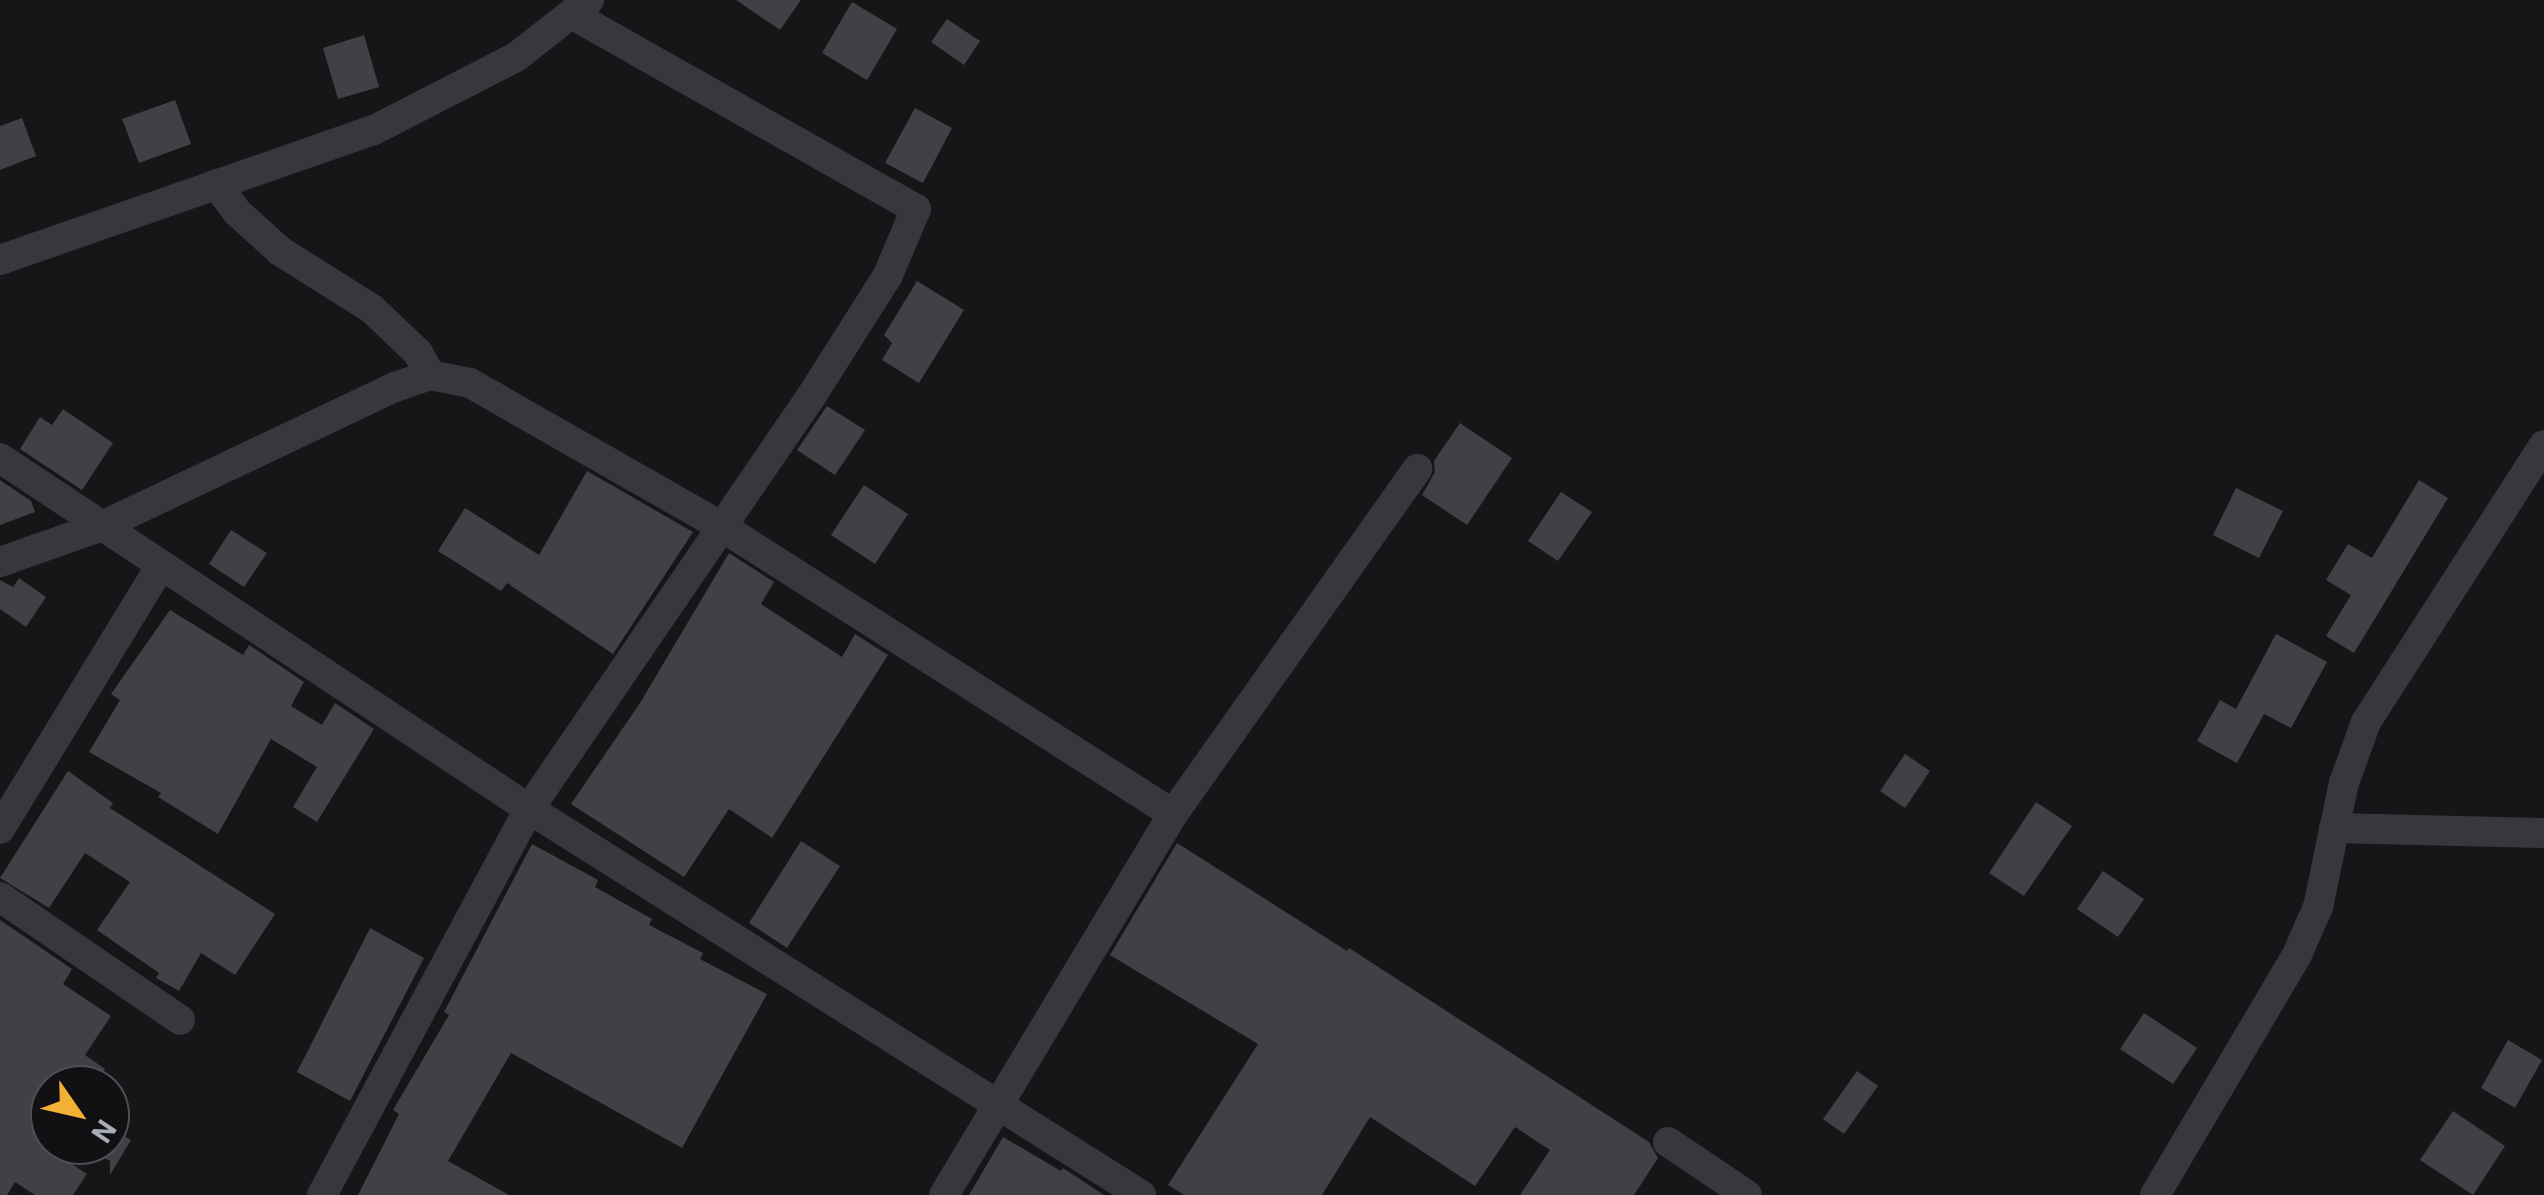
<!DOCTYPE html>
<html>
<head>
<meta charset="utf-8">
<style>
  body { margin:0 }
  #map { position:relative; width:2544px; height:1195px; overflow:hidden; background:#161618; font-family:Roboto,sans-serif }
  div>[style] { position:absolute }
  .building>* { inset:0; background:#404145 }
  .minor>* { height:30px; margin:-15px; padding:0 15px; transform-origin:15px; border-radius:15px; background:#37383d }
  span { translate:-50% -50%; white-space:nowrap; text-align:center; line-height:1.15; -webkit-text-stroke:9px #111113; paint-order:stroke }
  .north { position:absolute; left:30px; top:1065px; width:100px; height:100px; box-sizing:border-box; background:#111113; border:2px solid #4d4f55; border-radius:50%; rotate:124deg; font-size:28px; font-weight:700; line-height:40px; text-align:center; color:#a8adb8 }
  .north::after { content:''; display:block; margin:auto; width:35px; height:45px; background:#f2b134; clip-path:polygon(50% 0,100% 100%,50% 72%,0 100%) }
</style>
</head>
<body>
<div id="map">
  <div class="building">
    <div style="clip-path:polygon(736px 0,801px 0,780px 30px)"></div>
    <div style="clip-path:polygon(852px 2px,897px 29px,867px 80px,822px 53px)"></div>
    <div style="clip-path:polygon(947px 19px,980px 41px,964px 65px,931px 42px)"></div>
    <div style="clip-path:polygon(364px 35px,379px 87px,338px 99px,323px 48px)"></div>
    <div style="clip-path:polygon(175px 100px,191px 144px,139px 163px,122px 119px)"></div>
    <div style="clip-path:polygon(915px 108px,952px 128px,923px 183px,885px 163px)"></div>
    <div style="clip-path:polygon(22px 118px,36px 156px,0 170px,0 126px)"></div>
    <div style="clip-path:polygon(917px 281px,964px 310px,919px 383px,882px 360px,892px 343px,884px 335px)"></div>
    <div style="clip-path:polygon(827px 406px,865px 430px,835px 475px,797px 450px)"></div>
    <div style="clip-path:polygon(63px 409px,113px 443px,82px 490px,20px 449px,40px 417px,52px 425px)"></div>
    <div style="clip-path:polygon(1460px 423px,1512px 458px,1467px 525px,1422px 495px,1435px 472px,1434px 461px)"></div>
    <div style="clip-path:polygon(587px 471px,693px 532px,613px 654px,507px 583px,501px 591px,438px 551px,465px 508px,539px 555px)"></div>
    <div style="clip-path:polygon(0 480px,31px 501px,35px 512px,0 525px)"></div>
    <div style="clip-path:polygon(2419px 480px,2448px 498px,2354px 653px,2326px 636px,2351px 595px,2326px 580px,2348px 544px,2372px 558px)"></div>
    <div style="clip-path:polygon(864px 485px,908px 514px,875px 564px,831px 535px)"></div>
    <div style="clip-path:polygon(2236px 488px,2283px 511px,2259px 558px,2213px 535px)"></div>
    <div style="clip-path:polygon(1561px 492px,1592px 512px,1558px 561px,1528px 541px)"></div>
    <div style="clip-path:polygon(231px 530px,267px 553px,244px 587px,209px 564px)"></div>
    <div style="clip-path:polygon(729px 553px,774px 582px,761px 604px,842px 657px,855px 634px,888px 655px,772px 838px,729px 809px,684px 877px,571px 804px,640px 703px)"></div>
    <div style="clip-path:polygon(19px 578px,46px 597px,26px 627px,0 609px,0 580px,13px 587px)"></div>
    <div style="clip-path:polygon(170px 610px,243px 655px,249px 645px,304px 682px,291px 706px,322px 725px,335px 703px,374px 729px,317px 822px,293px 807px,317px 767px,271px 739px,218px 834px,158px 797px,161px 793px,89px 752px,120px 700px,111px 694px)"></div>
    <div style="clip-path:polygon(2276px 634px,2327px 662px,2291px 728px,2264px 714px,2237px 763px,2197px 741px,2220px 700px,2236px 709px)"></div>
    <div style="clip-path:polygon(1905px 754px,1930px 771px,1905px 808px,1880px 791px)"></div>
    <div style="clip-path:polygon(68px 771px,113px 803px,110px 808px,275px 914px,235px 975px,201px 953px,179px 991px,156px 978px,159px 973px,97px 930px,130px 882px,85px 853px,49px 908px,0 878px)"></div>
    <div style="clip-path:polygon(2036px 802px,2072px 826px,2024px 896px,1989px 873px)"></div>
    <div style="clip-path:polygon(801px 841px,840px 866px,787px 948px,749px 923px)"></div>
    <div style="clip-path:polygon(1177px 843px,1347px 951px,1349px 948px,1649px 1142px,1658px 1158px,1634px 1195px,1520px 1195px,1550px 1150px,1515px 1127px,1475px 1186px,1370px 1117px,1322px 1195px,1184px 1195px,1168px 1185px,1258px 1044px,1110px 955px)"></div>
    <div style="clip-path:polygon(532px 844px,598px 880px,595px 887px,652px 919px,649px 925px,703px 953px,700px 959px,767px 994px,682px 1148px,511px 1053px,448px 1161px,509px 1195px,358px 1195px,399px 1114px,393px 1110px,449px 1015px,444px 1012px)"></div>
    <div style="clip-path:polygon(2103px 871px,2144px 899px,2118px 937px,2077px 909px)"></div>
    <div style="clip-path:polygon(0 920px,72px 969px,63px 984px,111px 1016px,85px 1055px,105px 1069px,94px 1085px,40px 1085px,50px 1091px,50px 1129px,41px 1144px,87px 1174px,73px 1195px,35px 1195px,15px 1182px,7px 1195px,0 1195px)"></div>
    <div style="clip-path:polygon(370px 928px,424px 958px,350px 1101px,297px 1072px)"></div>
    <div style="clip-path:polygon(2144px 1013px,2197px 1048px,2173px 1084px,2120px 1049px)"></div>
    <div style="clip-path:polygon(2508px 1040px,2542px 1060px,2515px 1108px,2481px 1088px)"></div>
    <div style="clip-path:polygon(1857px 1071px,1878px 1086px,1844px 1134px,1823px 1119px)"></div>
    <div style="clip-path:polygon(2453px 1111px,2505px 1146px,2473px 1195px,2420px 1160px)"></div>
    <div style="clip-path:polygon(110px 1128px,131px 1140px,110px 1175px,110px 1161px,82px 1145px,110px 1145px)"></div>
    <div style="clip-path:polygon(1003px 1137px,1061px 1171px,1063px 1168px,1104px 1195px,969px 1195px)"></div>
  </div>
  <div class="minor">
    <div style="left:216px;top:184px;width:35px;rotate:53deg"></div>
    <div style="left:237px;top:212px;width:58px;rotate:42.2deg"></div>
    <div style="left:280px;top:251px;width:109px;rotate:32.2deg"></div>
    <div style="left:372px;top:309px;width:64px;rotate:43.7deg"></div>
    <div style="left:418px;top:353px;width:25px;rotate:61deg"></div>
    <div style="left:0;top:260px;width:396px;rotate:-19.2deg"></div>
    <div style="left:374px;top:130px;width:160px;rotate:-27.2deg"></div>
    <div style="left:516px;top:57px;width:93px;rotate:-38deg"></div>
    <div style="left:0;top:458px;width:635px;rotate:33.56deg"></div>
    <div style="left:529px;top:809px;width:724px;rotate:32.24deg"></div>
    <div style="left:0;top:562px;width:108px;rotate:-19.4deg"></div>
    <div style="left:102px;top:526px;width:324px;rotate:-25.4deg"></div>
    <div style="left:395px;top:387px;width:37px;rotate:-19deg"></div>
    <div style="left:430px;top:375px;width:41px;rotate:11.3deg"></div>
    <div style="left:470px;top:383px;width:287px;rotate:29.7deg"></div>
    <div style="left:719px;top:525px;width:538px;rotate:32.48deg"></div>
    <div style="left:2334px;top:828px;width:210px;rotate:1.4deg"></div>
    <div style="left:0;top:829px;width:309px;rotate:-58.6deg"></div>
    <div style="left:0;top:897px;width:218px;rotate:34.3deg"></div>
    <div style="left:1668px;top:1142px;width:95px;rotate:33.9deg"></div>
    <div style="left:322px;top:1195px;width:438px;rotate:-61.8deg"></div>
    <div style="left:529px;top:809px;width:501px;rotate:-55.64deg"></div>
    <div style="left:812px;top:395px;width:140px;rotate:-57.6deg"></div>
    <div style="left:887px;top:277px;width:74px;rotate:-66.9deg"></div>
    <div style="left:916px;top:209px;width:394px;rotate:-150.5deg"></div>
    <div style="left:944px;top:1195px;width:445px;rotate:-59deg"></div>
    <div style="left:1173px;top:814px;width:423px;rotate:-54.7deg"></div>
    <div style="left:2155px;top:1195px;width:277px;rotate:-59.4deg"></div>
    <div style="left:2296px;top:957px;width:55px;rotate:-66.3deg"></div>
    <div style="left:2318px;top:907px;width:127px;rotate:-78.2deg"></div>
    <div style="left:2344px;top:783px;width:65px;rotate:-70.2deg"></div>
    <div style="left:2366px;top:722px;width:329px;rotate:-57.3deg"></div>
  </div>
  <div class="north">N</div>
</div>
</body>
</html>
